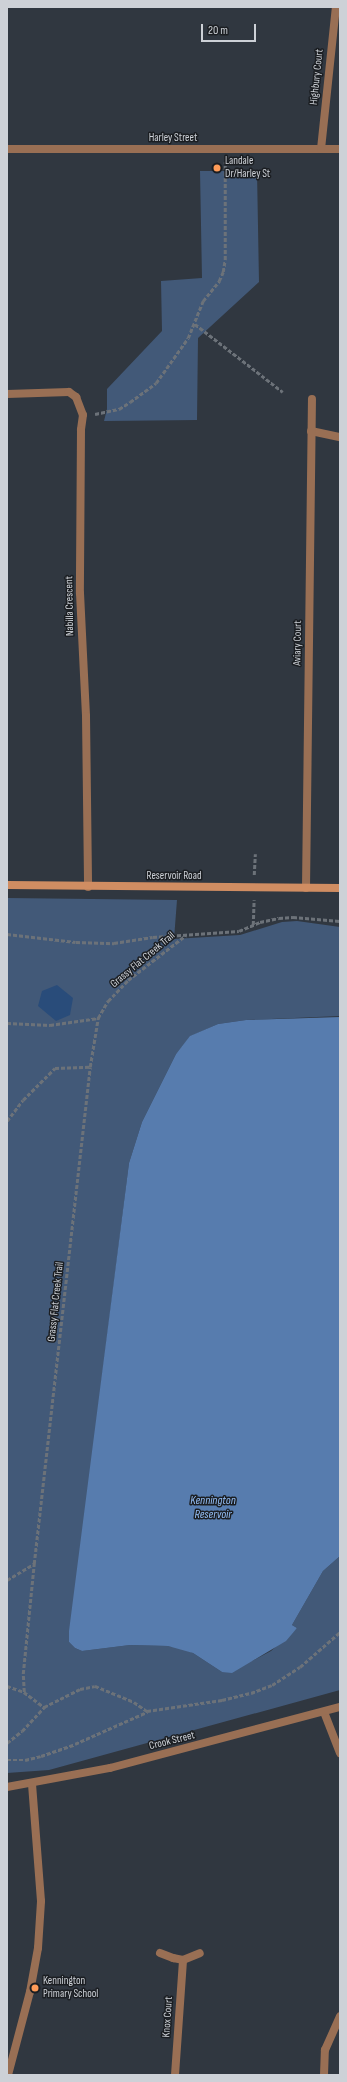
<!DOCTYPE html>
<html>
<head>
<meta charset="utf-8">
<style>
  body { margin:0 }
  #map { position:relative; width:347px; height:2082px; overflow:hidden; background:#303740; font-family:"Sofia Sans Condensed",sans-serif }
  div>[style] { position:absolute }
  .green>* { inset:0; background:#425978 }
  .water>* { inset:0; background:#577cae }
  .building>* { inset:0; background:#294c7a }
  .path>* { height:2.5px; margin-top:-1.25px; transform-origin:0; background:repeating-linear-gradient(90deg,#6c7279 0 4px,transparent 0 6px) }
  .lane>* { height:8px; margin:-4px; padding:0 4px; transform-origin:4px; border-radius:4px; background:#996f54 }
  .street>* { height:8px; margin:-4px; padding:0 4px; transform-origin:4px; border-radius:4px; background:#996f54 }
  .secondary>* { height:8px; margin:-4px; padding:0 4px; transform-origin:4px; border-radius:4px; background:#d08d62 }
  .dots>* { width:11px; height:11px; translate:-50% -50%; box-sizing:border-box; border:2px solid #1b1e22; border-radius:50% }
  span { translate:-50% -50%; white-space:nowrap; text-align:center; line-height:1.15; -webkit-text-stroke:3px #1b1e22; paint-order:stroke }
  .street-label { font-size:11px; color:#cdd1d7 }
  .poi-label { font-size:11px; color:#cdd1d7 }
  .left { translate:0 -50%; text-align:left }
  .water-label { font-size:12px; color:#96c1fa; font-style:italic }
  .frame { position:absolute; inset:0; border:8px solid #cdd1d7; pointer-events:none }
  .scale { position:absolute; left:201px; top:24px; width:55px; height:18px; box-sizing:border-box; border:2px solid #cdd1d7; border-top:0; padding-left:5px; font-size:12px; line-height:14px; white-space:nowrap; color:#cdd1d7; -webkit-text-stroke:3px #1b1e22; paint-order:stroke }
</style>
</head>
<body>
<div id="map">
  <div class="green">
    <div style="clip-path:polygon(200px 171px,257px 171px,259px 282px,198px 338px,197px 420px,104px 421px,107px 409px,107px 389px,162px 331px,161px 281px,202px 278px)"></div>
    <div style="clip-path:polygon(7px 898px,177px 900px,174px 939px,240px 935px,282px 922px,297px 921px,340px 927px,340px 1016px,246px 1020px,218px 1024px,191px 1036px,176px 1054px,142px 1122px,129px 1163px,69px 1642px,75px 1648px,82px 1651px,130px 1645px,168px 1646px,182px 1648px,193px 1653px,222px 1672px,254px 1660px,271px 1651px,297px 1628px,292px 1625px,323px 1571px,340px 1556px,340px 1690px,49px 1770px,7px 1773px)"></div>
  </div>
  <div class="water">
    <div style="clip-path:polygon(340px 1017px,340px 1556px,323px 1571px,292px 1625px,297px 1628px,286px 1641px,232px 1673px,222px 1672px,193px 1653px,168px 1646px,130px 1645px,82px 1651px,75px 1648px,69px 1642px,69px 1631px,129px 1163px,142px 1122px,176px 1054px,190px 1036px,218px 1024px,246px 1020px)"></div>
  </div>
  <div class="building">
    <div style="clip-path:polygon(57px 985px,73px 998px,70px 1015px,56px 1021px,38px 1006px,42px 991px)"></div>
  </div>
  <div class="path">
    <div style="left:195px;top:324px;width:111px;rotate:37.7deg"></div>
    <div style="left:95px;top:414px;width:25px;rotate:-12deg"></div>
    <div style="left:119px;top:409px;width:13px;rotate:-32deg"></div>
    <div style="left:130px;top:402px;width:32px;rotate:-36deg"></div>
    <div style="left:156px;top:383px;width:55px;rotate:-54.6deg"></div>
    <div style="left:188px;top:338px;width:40px;rotate:-68deg"></div>
    <div style="left:203px;top:301px;width:26px;rotate:-51deg"></div>
    <div style="left:219px;top:281px;width:10px;rotate:-66deg"></div>
    <div style="left:223px;top:272px;width:12px;rotate:-81deg"></div>
    <div style="left:225px;top:260px;width:98px;rotate:-90deg"></div>
    <div style="left:254px;top:875px;width:21px;rotate:-87deg"></div>
    <div style="left:253px;top:925px;width:25px;rotate:-88deg"></div>
    <div style="left:7px;top:934px;width:69px;rotate:6.6deg"></div>
    <div style="left:76px;top:942px;width:38px;rotate:2deg"></div>
    <div style="left:114px;top:943px;width:39px;rotate:-9deg"></div>
    <div style="left:153px;top:937px;width:86px;rotate:-4deg"></div>
    <div style="left:239px;top:931px;width:23px;rotate:-23deg"></div>
    <div style="left:260px;top:922px;width:19px;rotate:-12deg"></div>
    <div style="left:279px;top:918px;width:14px;rotate:-4deg"></div>
    <div style="left:293px;top:917px;width:47px;rotate:4.9deg"></div>
    <div style="left:7px;top:1023px;width:43px;rotate:2.7deg"></div>
    <div style="left:50px;top:1025px;width:49px;rotate:-8.3deg"></div>
    <div style="left:7px;top:1121px;width:26px;rotate:-53deg"></div>
    <div style="left:23px;top:1100px;width:45px;rotate:-45deg"></div>
    <div style="left:55px;top:1068px;width:35px;rotate:-2deg"></div>
    <div style="left:7px;top:1580px;width:31px;rotate:-31deg"></div>
    <div style="left:7px;top:1686px;width:18px;rotate:19deg"></div>
    <div style="left:24px;top:1692px;width:18px;rotate:-93deg"></div>
    <div style="left:23px;top:1674px;width:111px;rotate:-84.3deg"></div>
    <div style="left:34px;top:1564px;width:500px;rotate:-83.57deg"></div>
    <div style="left:90px;top:1067px;width:50px;rotate:-80.7deg"></div>
    <div style="left:98px;top:1018px;width:20px;rotate:-60deg"></div>
    <div style="left:108px;top:1001px;width:29px;rotate:-46deg"></div>
    <div style="left:128px;top:980px;width:73px;rotate:-37.8deg"></div>
    <div style="left:24px;top:1692px;width:25px;rotate:37deg"></div>
    <div style="left:44px;top:1707px;width:40px;rotate:-26.6deg"></div>
    <div style="left:80px;top:1689px;width:15px;rotate:-11deg"></div>
    <div style="left:95px;top:1686px;width:42px;rotate:22.3deg"></div>
    <div style="left:134px;top:1702px;width:16px;rotate:35deg"></div>
    <div style="left:147px;top:1711px;width:76px;rotate:-8.3deg"></div>
    <div style="left:222px;top:1700px;width:30px;rotate:-14deg"></div>
    <div style="left:251px;top:1693px;width:22px;rotate:-21deg"></div>
    <div style="left:272px;top:1685px;width:33px;rotate:-33deg"></div>
    <div style="left:300px;top:1667px;width:53px;rotate:-41.2deg"></div>
    <div style="left:7px;top:1743px;width:19px;rotate:-39deg"></div>
    <div style="left:22px;top:1731px;width:33px;rotate:-47deg"></div>
    <div style="left:7px;top:1760px;width:18px"></div>
    <div style="left:25px;top:1760px;width:16px;rotate:-14deg"></div>
    <div style="left:41px;top:1756px;width:36px;rotate:-19deg"></div>
    <div style="left:75px;top:1744px;width:79px;rotate:-24deg"></div>
  </div>
  <div class="lane">
    <div style="left:311px;top:431px;width:30px;rotate:12deg"></div>
    <div style="left:8px;top:2075px;width:86px;rotate:-75.2deg"></div>
    <div style="left:30px;top:1992px;width:45px;rotate:-79.7deg"></div>
    <div style="left:38px;top:1948px;width:47px;rotate:-86.3deg"></div>
    <div style="left:41px;top:1901px;width:118px;rotate:-94.4deg"></div>
  </div>
  <div class="street">
    <div style="left:7px;top:149px;width:333px"></div>
    <div style="left:321px;top:149px;width:143px;rotate:-84deg"></div>
    <div style="left:7px;top:394px;width:62px;rotate:-1.8deg"></div>
    <div style="left:69px;top:392px;width:9px;rotate:36deg"></div>
    <div style="left:76px;top:397px;width:19px;rotate:69deg"></div>
    <div style="left:83px;top:415px;width:15px;rotate:98deg"></div>
    <div style="left:81px;top:430px;width:163px;rotate:90.4deg"></div>
    <div style="left:80px;top:593px;width:123px;rotate:87.2deg"></div>
    <div style="left:86px;top:716px;width:171px;rotate:89.3deg"></div>
    <div style="left:306px;top:888px;width:489px;rotate:-89.3deg"></div>
    <div style="left:324px;top:1712px;width:44px;rotate:68.7deg"></div>
    <div style="left:7px;top:1787px;width:105px;rotate:-10.5deg"></div>
    <div style="left:110px;top:1768px;width:238px;rotate:-14.9deg"></div>
    <div style="left:160px;top:1953px;width:14px;rotate:21deg"></div>
    <div style="left:173px;top:1958px;width:10px;rotate:11deg"></div>
    <div style="left:183px;top:1960px;width:18px;rotate:-22deg"></div>
    <div style="left:175px;top:2075px;width:115px;rotate:-86deg"></div>
    <div style="left:324px;top:2075px;width:25px;rotate:-88deg"></div>
    <div style="left:325px;top:2050px;width:37px;rotate:-66deg"></div>
  </div>
  <div class="secondary">
    <div style="left:7px;top:885px;width:333px;rotate:0.5deg"></div>
  </div>
  <div class="dots">
    <div style="left:217px;top:168px;background:#fe9b58"></div>
    <div style="left:35px;top:1988px;background:#fe9b58"></div>
  </div>
  <div class="street-label">
    <span style="left:317px;top:77px;rotate:-84deg">Highbury Court</span>
    <span style="left:173px;top:138px">Harley Street</span>
    <span style="left:70px;top:606px;rotate:-91deg">Nabilla Crescent</span>
    <span style="left:298px;top:643px;rotate:-89deg">Aviary Court</span>
    <span style="left:174px;top:876px">Reservoir Road</span>
    <span style="left:143px;top:960px;rotate:-40deg">Grassy Flat Creek Trail</span>
    <span style="left:56px;top:1302px;rotate:-84deg">Grassy Flat Creek Trail</span>
    <span style="left:172px;top:1741px;rotate:-14deg">Crook Street</span>
    <span style="left:168px;top:2017px;rotate:-86deg">Knox Court</span>
  </div>
  <div class="poi-label">
    <span class="left" style="left:225px;top:168px">Landale<br>Dr/Harley St</span>
    <span class="left" style="left:43px;top:1988px">Kennington<br>Primary School</span>
  </div>
  <div class="water-label">
    <span style="left:213px;top:1508px">Kennington<br>Reservoir</span>
  </div>
  <div class="frame"></div>
  <div class="scale">20 m</div>
</div>
</body>
</html>
